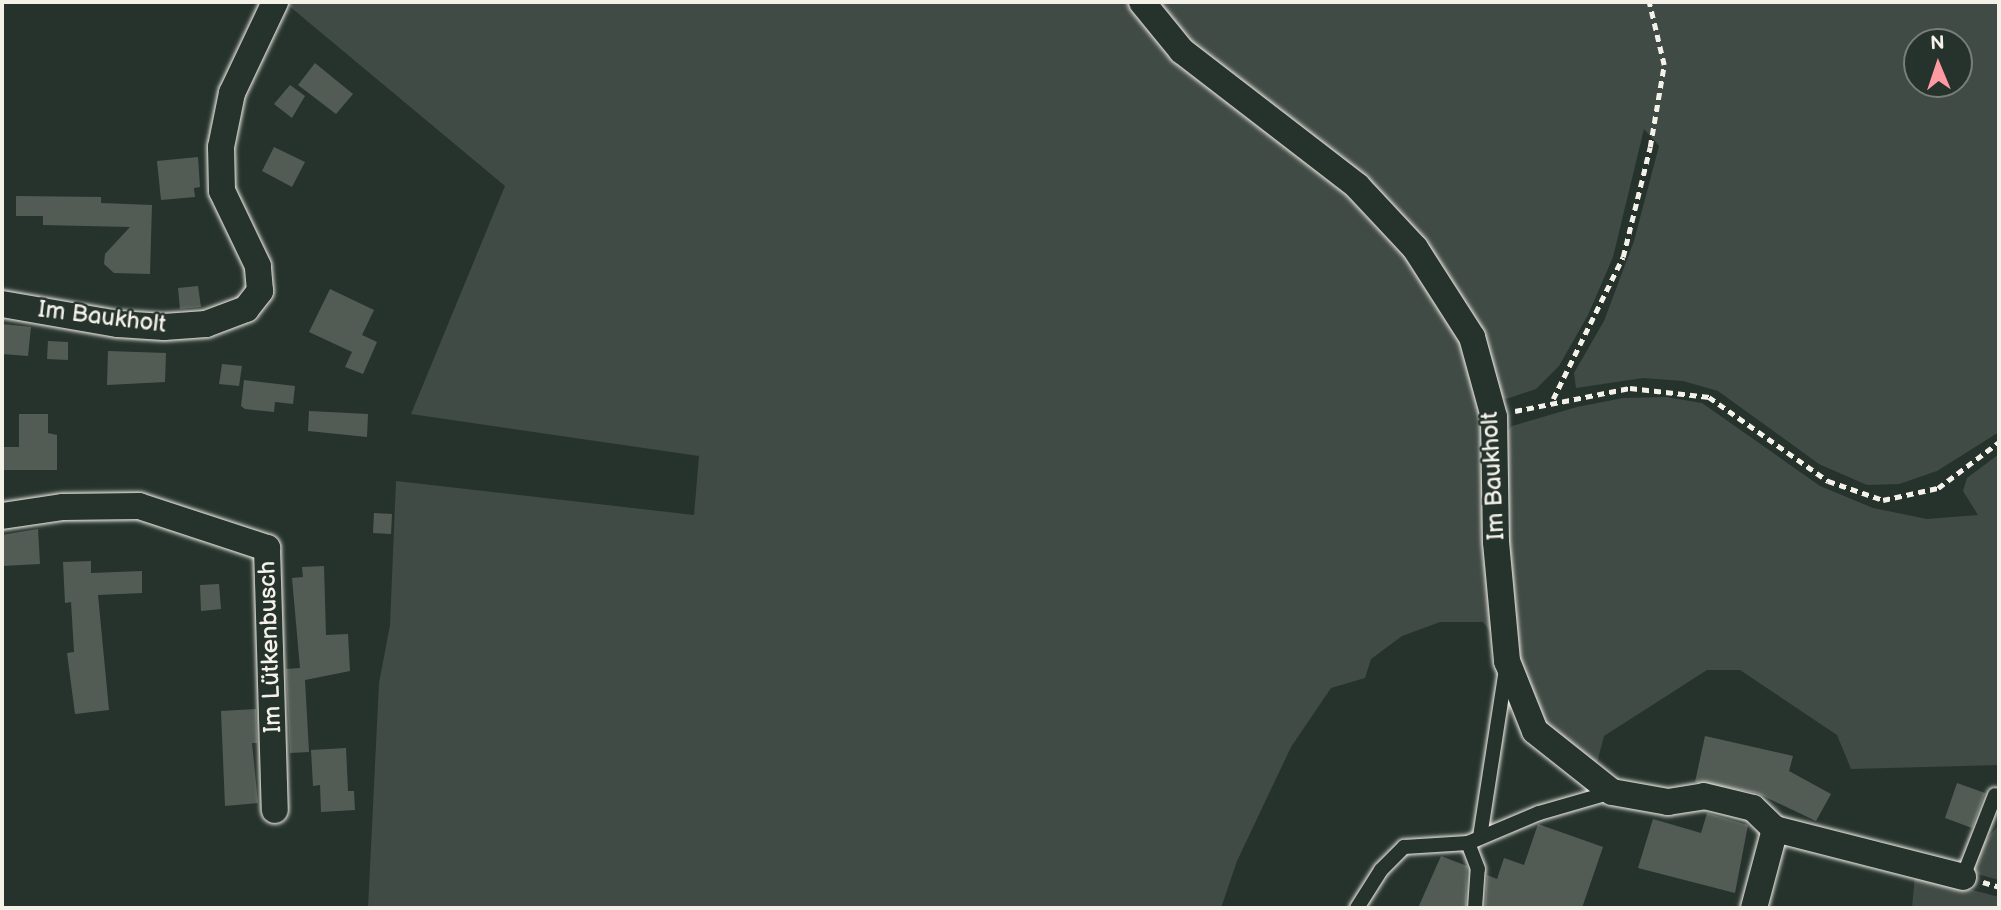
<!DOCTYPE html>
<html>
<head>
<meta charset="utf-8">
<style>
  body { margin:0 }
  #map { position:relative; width:2001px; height:910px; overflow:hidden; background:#26332d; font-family:"Balsamiq Sans",sans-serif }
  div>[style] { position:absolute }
  .green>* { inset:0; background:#414b45 }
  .building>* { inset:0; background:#525c55 }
  .path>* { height:4.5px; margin-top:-2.25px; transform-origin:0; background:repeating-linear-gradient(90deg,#f4f1e8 0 7px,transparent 0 12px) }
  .roads { filter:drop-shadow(0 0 2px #f4f1e8) drop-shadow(0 0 2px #f4f1e8) }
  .service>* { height:14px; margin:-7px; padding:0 7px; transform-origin:7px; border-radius:7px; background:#26332d }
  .minor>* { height:26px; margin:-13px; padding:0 13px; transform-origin:13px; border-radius:13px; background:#26332d }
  span { translate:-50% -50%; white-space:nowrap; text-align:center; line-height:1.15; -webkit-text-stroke:5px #26332d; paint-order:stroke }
  .street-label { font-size:24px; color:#f4f1e8 }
  .frame { position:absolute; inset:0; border:4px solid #f4f1e8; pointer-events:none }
  .north { position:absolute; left:1903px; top:28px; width:70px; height:70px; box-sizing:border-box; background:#26332d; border:2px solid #787f78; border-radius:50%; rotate:358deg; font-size:19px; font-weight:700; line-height:28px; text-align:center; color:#f4f1e8 }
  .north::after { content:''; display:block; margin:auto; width:24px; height:32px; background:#ff9aa2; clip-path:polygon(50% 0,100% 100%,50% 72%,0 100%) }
</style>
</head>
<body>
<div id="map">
  <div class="green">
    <div style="clip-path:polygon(289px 2px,1130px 2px,1396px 237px,1457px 330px,1478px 395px,1498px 641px,1483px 622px,1440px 622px,1402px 636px,1371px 659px,1365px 678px,1331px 688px,1291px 747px,1237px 861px,1221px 908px,368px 908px,379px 683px,390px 625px,396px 481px,694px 515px,699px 456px,411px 414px,505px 186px,288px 5px)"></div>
    <div style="clip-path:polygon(evenodd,1154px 2px,1999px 2px,1999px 432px,1937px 471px,1899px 484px,1867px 485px,1819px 464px,1718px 391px,1683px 381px,1643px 378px,1576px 388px,1574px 373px,1604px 321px,1634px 241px,1659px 146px,1644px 129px,1613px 257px,1588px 315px,1559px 366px,1536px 389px,1506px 399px,1497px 394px,1449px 278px,1194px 47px,1154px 2px,1917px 42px,1959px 42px,1959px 84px,1917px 84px,1917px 42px)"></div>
    <div style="clip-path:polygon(1666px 397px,1702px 403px,1820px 486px,1873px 508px,1927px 519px,1978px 515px,1963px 491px,1967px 478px,1999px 454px,1999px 765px,1851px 769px,1837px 735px,1740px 670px,1707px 670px,1604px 736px,1596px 767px,1567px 748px,1539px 715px,1524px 680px,1503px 544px,1502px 436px,1512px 426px,1577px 407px,1623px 398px)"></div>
    <div style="clip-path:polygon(1999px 825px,1999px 880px,1970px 872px,1984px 842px)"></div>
    <div style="clip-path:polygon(1915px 875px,1999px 897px,1999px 908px,1912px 908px)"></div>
  </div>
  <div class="building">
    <div style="clip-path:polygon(315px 63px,353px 94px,336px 114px,298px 85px)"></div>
    <div style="clip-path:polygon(290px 85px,305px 96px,292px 118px,274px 104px)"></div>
    <div style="clip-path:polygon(274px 147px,305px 162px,292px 187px,262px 171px)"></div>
    <div style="clip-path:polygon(198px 157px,200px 187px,194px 188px,195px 197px,161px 200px,157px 161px)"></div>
    <div style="clip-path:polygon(16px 196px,101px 197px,101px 203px,152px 205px,150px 274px,114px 273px,104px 264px,105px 254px,130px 227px,43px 225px,43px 216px,16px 216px)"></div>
    <div style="clip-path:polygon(198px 286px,201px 307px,180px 309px,178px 288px)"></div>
    <div style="clip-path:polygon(330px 289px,374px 310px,362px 335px,377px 342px,363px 374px,345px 367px,352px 352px,309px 332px)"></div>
    <div style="clip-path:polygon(2px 324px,31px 327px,28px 356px,2px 354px)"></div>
    <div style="clip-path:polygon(48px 341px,68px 342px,68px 360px,47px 359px)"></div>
    <div style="clip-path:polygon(108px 351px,166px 353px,165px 382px,107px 385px)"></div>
    <div style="clip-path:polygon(222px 364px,242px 366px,239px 386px,219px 384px)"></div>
    <div style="clip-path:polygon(244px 380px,295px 386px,293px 404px,275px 402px,274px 412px,245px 409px,241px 406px)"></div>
    <div style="clip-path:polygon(309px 411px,368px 414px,367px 437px,308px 431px)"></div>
    <div style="clip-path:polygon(19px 414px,48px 414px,48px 433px,57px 435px,57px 470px,2px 470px,2px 447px,19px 447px)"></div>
    <div style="clip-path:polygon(374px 513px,392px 514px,391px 534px,373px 533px)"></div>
    <div style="clip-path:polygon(38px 529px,40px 564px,2px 566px,2px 535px)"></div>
    <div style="clip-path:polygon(91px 561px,91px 573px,142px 571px,142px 593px,98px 595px,109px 710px,75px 714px,67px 653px,74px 652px,71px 602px,65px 603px,63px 562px)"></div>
    <div style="clip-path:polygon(324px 566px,326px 635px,348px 634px,350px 671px,305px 680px,309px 752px,290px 753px,286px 669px,300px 668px,292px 578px,303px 577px,302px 567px)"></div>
    <div style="clip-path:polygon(219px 584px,221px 609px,201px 611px,200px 585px)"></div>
    <div style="clip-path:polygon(256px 709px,257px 743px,252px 743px,258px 803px,225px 806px,221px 711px)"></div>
    <div style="clip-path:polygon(1705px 736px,1793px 756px,1789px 771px,1831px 794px,1816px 821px,1757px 793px,1695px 782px)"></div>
    <div style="clip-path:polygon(346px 748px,348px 791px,354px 791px,355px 810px,321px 812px,320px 785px,313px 786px,311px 750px)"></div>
    <div style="clip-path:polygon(1957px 783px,1985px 793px,1972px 828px,1945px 818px)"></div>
    <div style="clip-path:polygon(1707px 813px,1748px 825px,1735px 893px,1638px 868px,1653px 819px,1701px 833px)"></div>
    <div style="clip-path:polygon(1538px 824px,1603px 847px,1582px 908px,1485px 908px,1487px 875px,1497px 879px,1504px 858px,1524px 865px)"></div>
    <div style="clip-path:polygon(1441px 856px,1467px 866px,1466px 908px,1418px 908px)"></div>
  </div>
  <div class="path">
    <div style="left:1553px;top:399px;width:158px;rotate:-63.8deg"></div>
    <div style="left:1623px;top:257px;width:113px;rotate:-76.2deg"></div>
    <div style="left:1650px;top:147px;width:83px;rotate:-80.3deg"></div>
    <div style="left:1664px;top:65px;width:65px;rotate:-103.4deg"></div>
    <div style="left:1515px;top:411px;width:117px;rotate:-11.3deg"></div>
    <div style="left:1630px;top:388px;width:80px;rotate:6.5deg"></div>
    <div style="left:1709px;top:397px;width:146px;rotate:35.2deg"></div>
    <div style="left:1828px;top:481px;width:58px;rotate:19.1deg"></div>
    <div style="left:1883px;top:500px;width:56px;rotate:-12.3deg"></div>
    <div style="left:1938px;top:488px;width:76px;rotate:-37deg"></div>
    <div style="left:1983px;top:882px;width:17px;rotate:17deg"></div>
  </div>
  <div class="roads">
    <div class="service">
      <div style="left:1480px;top:837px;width:170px;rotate:-81.2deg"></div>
      <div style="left:1963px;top:877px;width:88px;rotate:-68.7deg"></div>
      <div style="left:1357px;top:908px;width:45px;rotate:-57.7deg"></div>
      <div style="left:1381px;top:870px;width:33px;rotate:-45deg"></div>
      <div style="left:1404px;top:847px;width:64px;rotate:-3.6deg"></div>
      <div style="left:1475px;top:908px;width:39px;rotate:-86deg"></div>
      <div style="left:1478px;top:869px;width:28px;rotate:-111deg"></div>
      <div style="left:1468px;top:843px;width:77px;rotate:-22.9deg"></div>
      <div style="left:1539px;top:813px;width:76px;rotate:-16deg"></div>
    </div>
    <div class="minor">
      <div style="left:1142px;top:2px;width:63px;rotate:50.8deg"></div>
      <div style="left:1182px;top:51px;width:221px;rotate:37.6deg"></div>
      <div style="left:1357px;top:186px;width:85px;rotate:46.9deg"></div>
      <div style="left:1415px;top:248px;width:106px;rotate:57.4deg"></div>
      <div style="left:1472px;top:337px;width:83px;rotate:74.6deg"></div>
      <div style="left:1494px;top:417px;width:125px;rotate:89.1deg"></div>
      <div style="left:1496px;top:542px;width:120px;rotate:84.7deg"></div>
      <div style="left:1507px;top:661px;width:75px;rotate:68.2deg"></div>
      <div style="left:1535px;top:731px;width:98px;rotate:38.4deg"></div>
      <div style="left:1612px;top:792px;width:57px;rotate:10.1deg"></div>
      <div style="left:1668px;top:802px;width:36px;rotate:-9deg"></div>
      <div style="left:1704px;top:796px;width:50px;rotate:13.8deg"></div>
      <div style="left:1753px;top:808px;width:30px;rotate:44deg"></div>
      <div style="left:1775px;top:829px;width:194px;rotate:14.3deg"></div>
      <div style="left:2px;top:304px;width:118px;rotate:9.8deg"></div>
      <div style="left:118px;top:324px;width:46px;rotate:3.7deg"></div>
      <div style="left:164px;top:327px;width:42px;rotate:-4.1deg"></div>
      <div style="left:206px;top:324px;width:43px;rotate:-20.6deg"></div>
      <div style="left:246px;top:309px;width:23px;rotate:-52deg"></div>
      <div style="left:260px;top:291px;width:25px;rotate:-95deg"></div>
      <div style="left:258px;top:266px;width:83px;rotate:-115.6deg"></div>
      <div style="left:222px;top:191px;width:44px;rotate:-91.3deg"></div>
      <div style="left:221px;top:147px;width:55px;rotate:-78.5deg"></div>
      <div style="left:232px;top:93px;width:101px;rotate:-64.7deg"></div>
      <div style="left:2px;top:516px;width:62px;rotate:-8.4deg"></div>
      <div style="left:63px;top:507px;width:76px;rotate:-0.8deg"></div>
      <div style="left:139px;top:506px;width:135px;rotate:18.2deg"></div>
      <div style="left:267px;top:548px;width:262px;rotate:88.3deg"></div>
      <div style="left:1754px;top:908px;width:82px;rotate:-75.1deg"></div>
    </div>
  </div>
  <div class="street-label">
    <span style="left:102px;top:317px;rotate:7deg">Im Baukholt</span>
    <span style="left:1493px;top:476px;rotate:-93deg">Im Baukholt</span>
    <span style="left:270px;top:647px;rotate:-92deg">Im Lütkenbusch</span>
  </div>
  <div class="frame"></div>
  <div class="north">N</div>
</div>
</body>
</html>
